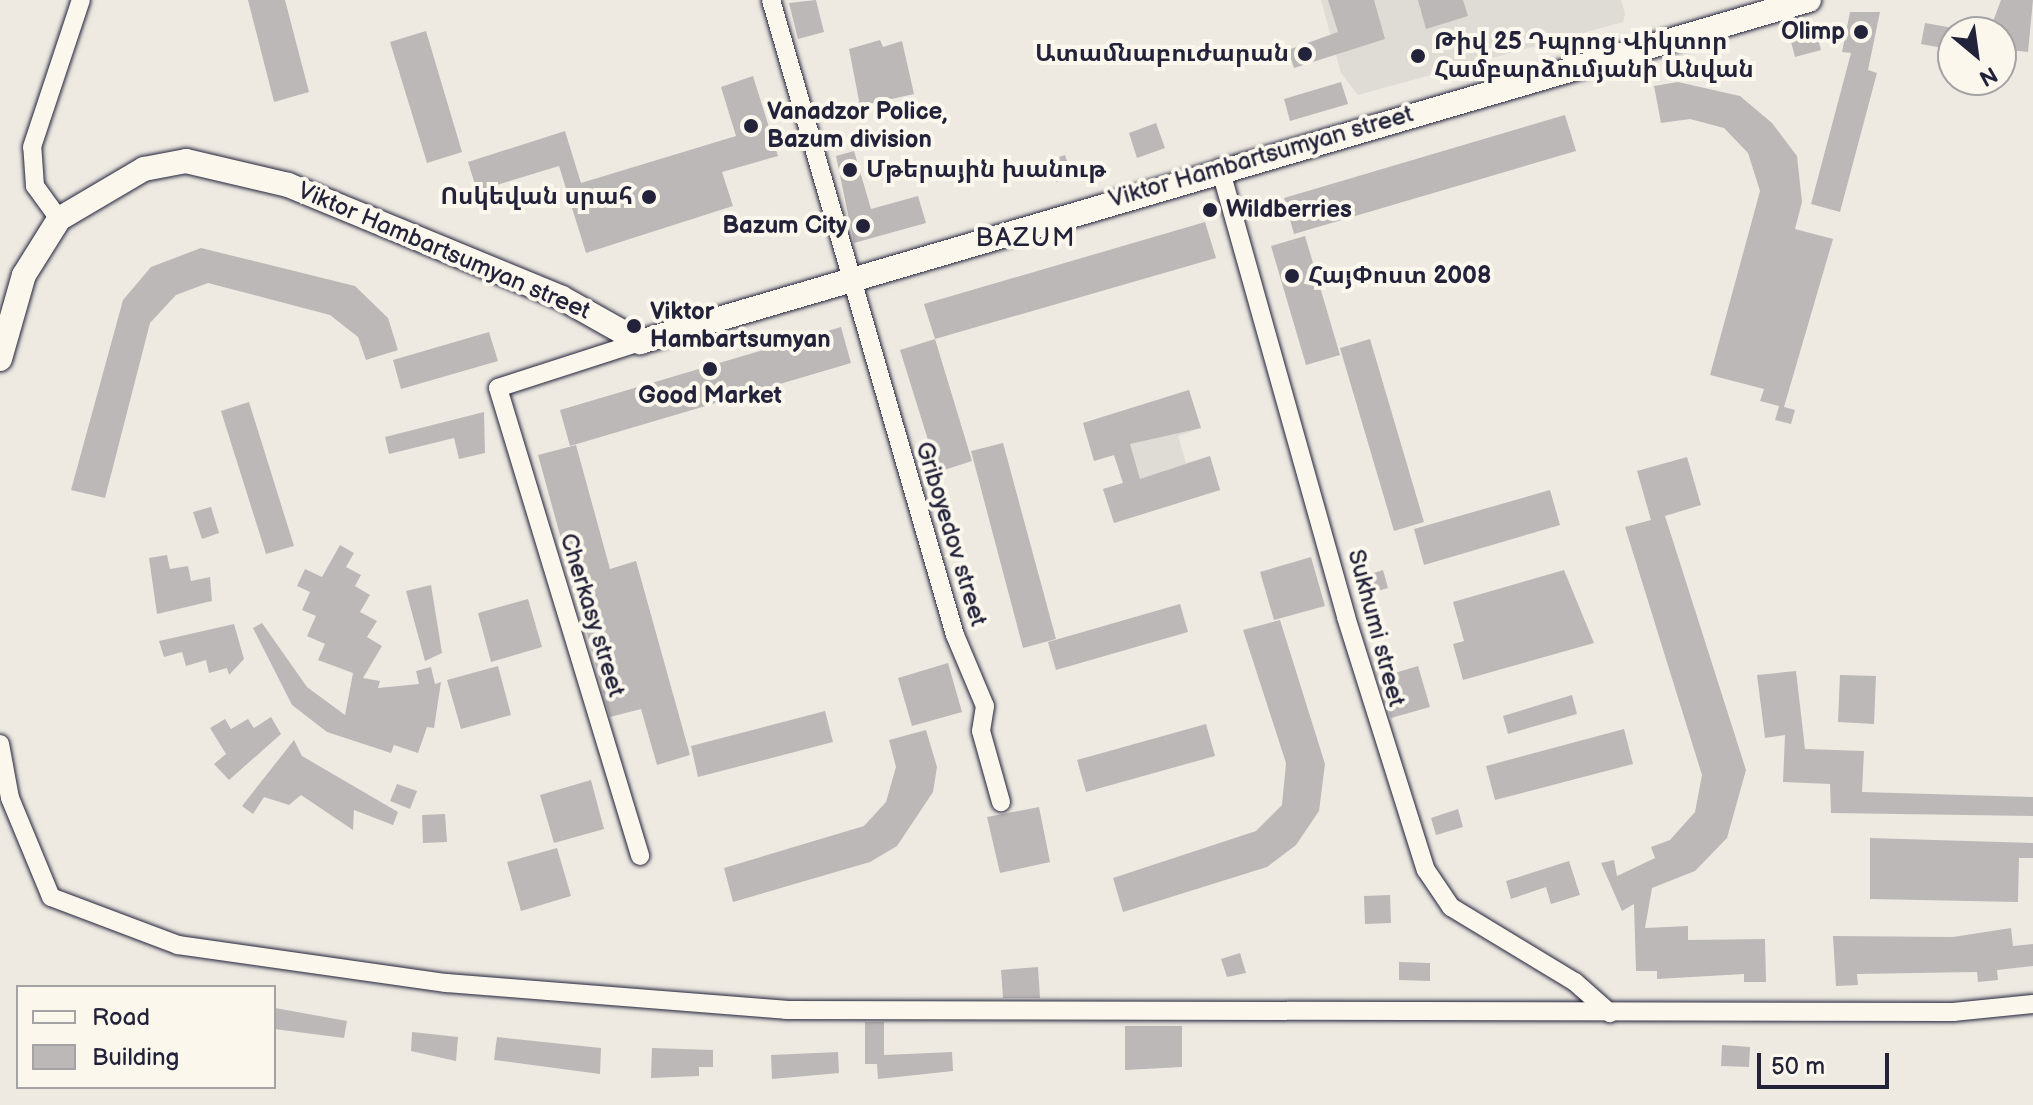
<!DOCTYPE html>
<html>
<head>
<meta charset="utf-8">
<style>
  body { margin:0 }
  #map { position:relative; width:2033px; height:1105px; overflow:hidden; background:#eeeae2; font-family:"Balsamiq Sans","Noto Sans Armenian",sans-serif }
  div>[style] { position:absolute }
  .built>* { inset:0; background:#dfdbd5 }
  .building>* { inset:0; background:#bcb8b8 }
  .roads { filter:drop-shadow(0 0 2px #22223b) drop-shadow(0 0 2px #22223b) }
  .minor>* { height:18px; margin:-9px; padding:0 9px; transform-origin:9px; border-radius:9px; background:#fbf7ec }
  .tertiary>* { height:24px; margin:-12px; padding:0 12px; transform-origin:12px; border-radius:12px; background:#fbf7ec }
  .dots>* { width:22px; height:22px; translate:-50% -50%; box-sizing:border-box; border:4px solid #fbf7ec; border-radius:50% }
  span { translate:-50% -50%; white-space:nowrap; text-align:center; line-height:1.15; -webkit-text-stroke:8px #fbf7ec; paint-order:stroke }
  .poi-label { font-size:24px; color:#22223b; font-weight:700 }
  .right { translate:-100% -50%; text-align:right }
  .left { translate:0 -50%; text-align:left }
  .street-label { font-size:24px; color:#22223b }
  .neighbourhood-label { font-size:26px; color:#22223b; letter-spacing:2px }
  .legend { position:absolute; left:16px; top:985px; width:260px; height:104px; box-sizing:border-box; background:#fbf7ec; border:2px solid #a4a2a5; margin:0; padding:10px 14px; list-style:none; font-size:24px; color:#22223b }
  .legend li { display:flex; align-items:center; gap:16px; height:40px }
  .legend b { width:40px; border:2px solid #a4a2a5 }
  .north { position:absolute; left:1937px; top:16px; width:80px; height:80px; box-sizing:border-box; background:#fbf7ec; border:2px solid #a4a2a5; border-radius:50%; rotate:151deg; font-size:22px; font-weight:700; line-height:32px; text-align:center; color:#22223b }
  .north::after { content:''; display:block; margin:auto; width:28px; height:36px; background:#22223b; clip-path:polygon(50% 0,100% 100%,50% 72%,0 100%) }
  .scale { position:absolute; left:1757px; top:1053px; width:132px; height:36px; box-sizing:border-box; border:4px solid #22223b; border-top:0; padding-left:10px; font-size:24px; line-height:28px; white-space:nowrap; color:#22223b; -webkit-text-stroke:6px #fbf7ec; paint-order:stroke }
</style>
</head>
<body>
<div id="map">
  <div class="built">
    <div style="clip-path:polygon(1321px 0,1621px 0,1625px 14px,1623px 22px,1358px 95px,1341px 73px)"></div>
    <div style="clip-path:polygon(1189px 390px,1201px 428px,1178px 436px,1186px 463px,1210px 456px,1220px 490px,1114px 523px,1103px 489px,1123px 483px,1114px 455px,1094px 461px,1083px 423px)"></div>
  </div>
  <div class="building">
    <div style="clip-path:polygon(248px 0,285px 0,309px 92px,274px 102px)"></div>
    <div style="clip-path:polygon(816px 0,824px 32px,798px 39px,789px 3px)"></div>
    <div style="clip-path:polygon(1328px 0,1374px 0,1385px 39px,1294px 68px,1288px 50px,1338px 32px)"></div>
    <div style="clip-path:polygon(1418px 0,1463px 0,1468px 16px,1426px 29px)"></div>
    <div style="clip-path:polygon(2001px 0,2033px 0,2028px 52px,2001px 49px,2001px 32px,1989px 32px)"></div>
    <div style="clip-path:polygon(1850px 12px,1880px 12px,1868px 70px,1877px 73px,1840px 212px,1811px 204px,1851px 53px,1842px 52px)"></div>
    <div style="clip-path:polygon(1814px 23px,1821px 50px,1795px 57px,1788px 30px)"></div>
    <div style="clip-path:polygon(1925px 23px,1953px 28px,1953px 50px,1921px 44px)"></div>
    <div style="clip-path:polygon(426px 31px,462px 152px,427px 163px,390px 42px)"></div>
    <div style="clip-path:polygon(880px 40px,883px 47px,902px 41px,914px 94px,860px 106px,849px 49px)"></div>
    <div style="clip-path:polygon(753px 76px,778px 156px,722px 172px,733px 206px,586px 253px,559px 166px,477px 191px,468px 162px,565px 131px,581px 183px,736px 136px,721px 87px)"></div>
    <div style="clip-path:polygon(1341px 82px,1348px 104px,1290px 121px,1284px 99px)"></div>
    <div style="clip-path:polygon(1678px 82px,1740px 96px,1772px 123px,1797px 156px,1802px 202px,1795px 229px,1833px 239px,1784px 407px,1795px 410px,1791px 424px,1775px 420px,1779px 406px,1760px 401px,1764px 389px,1710px 375px,1760px 191px,1748px 153px,1724px 128px,1690px 119px,1661px 123px,1654px 86px)"></div>
    <div style="clip-path:polygon(1565px 115px,1576px 151px,1294px 234px,1284px 198px)"></div>
    <div style="clip-path:polygon(1156px 123px,1165px 148px,1137px 158px,1129px 133px)"></div>
    <div style="clip-path:polygon(854px 151px,871px 209px,918px 196px,926px 223px,854px 243px,836px 156px)"></div>
    <div style="clip-path:polygon(1065px 155px,1072px 176px,1056px 182px,1049px 160px)"></div>
    <div style="clip-path:polygon(1205px 222px,1216px 258px,935px 339px,924px 304px)"></div>
    <div style="clip-path:polygon(1305px 236px,1340px 355px,1306px 365px,1271px 246px)"></div>
    <div style="clip-path:polygon(201px 248px,355px 286px,388px 318px,398px 350px,366px 360px,358px 337px,330px 315px,208px 283px,176px 295px,150px 323px,105px 498px,71px 490px,123px 300px,151px 267px)"></div>
    <div style="clip-path:polygon(841px 327px,851px 363px,570px 446px,560px 410px)"></div>
    <div style="clip-path:polygon(489px 332px,498px 361px,401px 389px,393px 360px)"></div>
    <div style="clip-path:polygon(935px 339px,972px 461px,938px 472px,900px 350px)"></div>
    <div style="clip-path:polygon(1370px 339px,1424px 522px,1394px 531px,1340px 348px)"></div>
    <div style="clip-path:polygon(1189px 390px,1201px 428px,1130px 444px,1140px 479px,1210px 456px,1220px 490px,1114px 523px,1103px 489px,1123px 483px,1114px 455px,1094px 461px,1083px 423px)"></div>
    <div style="clip-path:polygon(249px 402px,294px 546px,266px 554px,221px 411px)"></div>
    <div style="clip-path:polygon(484px 412px,485px 453px,459px 459px,454px 438px,389px 454px,385px 437px)"></div>
    <div style="clip-path:polygon(1003px 443px,1056px 639px,1023px 648px,971px 451px)"></div>
    <div style="clip-path:polygon(576px 445px,610px 569px,636px 561px,690px 755px,657px 765px,641px 709px,610px 717px,538px 455px)"></div>
    <div style="clip-path:polygon(1687px 457px,1701px 505px,1665px 516px,1746px 770px,1727px 838px,1695px 871px,1652px 888px,1645px 928px,1688px 926px,1688px 940px,1765px 939px,1766px 982px,1744px 982px,1744px 974px,1657px 979px,1657px 971px,1636px 971px,1634px 904px,1622px 911px,1601px 863px,1614px 860px,1617px 876px,1655px 858px,1651px 847px,1670px 840px,1695px 812px,1702px 775px,1625px 527px,1651px 520px,1637px 471px)"></div>
    <div style="clip-path:polygon(1550px 490px,1560px 525px,1424px 565px,1414px 529px)"></div>
    <div style="clip-path:polygon(211px 507px,219px 533px,202px 539px,193px 512px)"></div>
    <div style="clip-path:polygon(340px 545px,354px 553px,346px 567px,361px 575px,355px 586px,370px 595px,360px 612px,377px 621px,367px 637px,382px 646px,363px 678px,380px 681px,378px 688px,419px 684px,416px 671px,431px 667px,435px 684px,441px 682px,434px 728px,427px 727px,418px 753px,394px 745px,391px 753px,327px 732px,292px 705px,253px 628px,262px 623px,307px 687px,345px 715px,353px 673px,318px 660px,325px 644px,307px 636px,316px 616px,302px 610px,310px 592px,297px 586px,305px 569px,322px 577px)"></div>
    <div style="clip-path:polygon(167px 555px,170px 569px,188px 566px,191px 581px,210px 577px,212px 601px,157px 614px,149px 558px)"></div>
    <div style="clip-path:polygon(1311px 557px,1325px 606px,1274px 620px,1260px 572px)"></div>
    <div style="clip-path:polygon(1383px 570px,1388px 588px,1360px 596px,1355px 579px)"></div>
    <div style="clip-path:polygon(1564px 570px,1594px 643px,1463px 680px,1453px 644px,1464px 641px,1453px 602px)"></div>
    <div style="clip-path:polygon(431px 585px,442px 653px,425px 661px,406px 591px)"></div>
    <div style="clip-path:polygon(528px 599px,542px 647px,491px 662px,478px 613px)"></div>
    <div style="clip-path:polygon(1180px 604px,1188px 632px,1056px 670px,1048px 642px)"></div>
    <div style="clip-path:polygon(1280px 620px,1325px 764px,1319px 811px,1296px 845px,1267px 867px,1123px 912px,1113px 878px,1256px 831px,1282px 805px,1286px 763px,1243px 630px)"></div>
    <div style="clip-path:polygon(234px 624px,244px 659px,229px 675px,227px 668px,209px 673px,206px 660px,186px 666px,182px 652px,164px 657px,159px 641px)"></div>
    <div style="clip-path:polygon(948px 663px,962px 712px,912px 726px,898px 678px)"></div>
    <div style="clip-path:polygon(498px 666px,511px 715px,461px 729px,447px 680px)"></div>
    <div style="clip-path:polygon(1418px 666px,1430px 707px,1391px 718px,1378px 678px)"></div>
    <div style="clip-path:polygon(1796px 671px,1805px 749px,1864px 751px,1862px 792px,2033px 797px,2033px 816px,1831px 813px,1830px 784px,1783px 782px,1785px 735px,1765px 738px,1757px 675px)"></div>
    <div style="clip-path:polygon(1840px 675px,1876px 676px,1874px 724px,1838px 722px)"></div>
    <div style="clip-path:polygon(1572px 695px,1577px 714px,1508px 734px,1503px 716px)"></div>
    <div style="clip-path:polygon(825px 711px,833px 742px,698px 777px,691px 746px)"></div>
    <div style="clip-path:polygon(271px 717px,281px 734px,229px 780px,214px 764px,226px 754px,210px 728px,225px 719px,231px 729px,248px 719px,254px 728px)"></div>
    <div style="clip-path:polygon(1206px 724px,1215px 756px,1086px 792px,1077px 760px)"></div>
    <div style="clip-path:polygon(1624px 729px,1633px 764px,1495px 800px,1486px 766px)"></div>
    <div style="clip-path:polygon(926px 730px,937px 767px,933px 792px,897px 846px,870px 862px,733px 902px,724px 868px,864px 826px,886px 802px,896px 767px,889px 740px)"></div>
    <div style="clip-path:polygon(294px 740px,302px 756px,398px 812px,393px 825px,354px 810px,353px 830px,301px 795px,289px 805px,264px 797px,253px 814px,242px 806px)"></div>
    <div style="clip-path:polygon(591px 780px,604px 829px,554px 843px,540px 795px)"></div>
    <div style="clip-path:polygon(397px 784px,417px 791px,410px 809px,390px 801px)"></div>
    <div style="clip-path:polygon(1039px 807px,1050px 862px,1000px 873px,987px 817px)"></div>
    <div style="clip-path:polygon(1458px 809px,1463px 827px,1436px 835px,1431px 818px)"></div>
    <div style="clip-path:polygon(445px 814px,447px 842px,423px 843px,422px 815px)"></div>
    <div style="clip-path:polygon(1870px 838px,2033px 843px,2033px 858px,2019px 858px,2018px 902px,1870px 899px)"></div>
    <div style="clip-path:polygon(557px 848px,571px 896px,521px 911px,507px 862px)"></div>
    <div style="clip-path:polygon(1569px 861px,1580px 895px,1551px 904px,1546px 887px,1511px 899px,1506px 881px)"></div>
    <div style="clip-path:polygon(1390px 895px,1391px 923px,1365px 924px,1364px 896px)"></div>
    <div style="clip-path:polygon(2011px 928px,2013px 946px,2033px 944px,2033px 966px,1997px 970px,1998px 980px,1978px 982px,1977px 972px,1857px 974px,1858px 985px,1836px 986px,1833px 936px,1953px 937px)"></div>
    <div style="clip-path:polygon(1240px 953px,1246px 973px,1227px 977px,1221px 959px)"></div>
    <div style="clip-path:polygon(1399px 962px,1430px 963px,1430px 981px,1399px 980px)"></div>
    <div style="clip-path:polygon(1038px 967px,1040px 998px,1003px 998px,1001px 970px)"></div>
    <div style="clip-path:polygon(275px 1008px,347px 1021px,344px 1038px,274px 1029px)"></div>
    <div style="clip-path:polygon(865px 1022px,884px 1022px,884px 1055px,952px 1052px,953px 1071px,878px 1079px,877px 1064px,865px 1064px)"></div>
    <div style="clip-path:polygon(1125px 1026px,1182px 1026px,1182px 1067px,1125px 1070px)"></div>
    <div style="clip-path:polygon(412px 1032px,458px 1037px,456px 1061px,411px 1051px)"></div>
    <div style="clip-path:polygon(497px 1037px,601px 1048px,600px 1074px,494px 1060px)"></div>
    <div style="clip-path:polygon(1722px 1045px,1750px 1047px,1749px 1067px,1721px 1066px)"></div>
    <div style="clip-path:polygon(652px 1048px,713px 1050px,713px 1067px,699px 1067px,699px 1076px,651px 1078px)"></div>
    <div style="clip-path:polygon(838px 1052px,839px 1073px,772px 1079px,771px 1055px)"></div>
  </div>
  <div class="roads">
    <div class="minor">
      <div style="left:771px;top:0;width:661px;rotate:73.84deg"></div>
      <div style="left:955px;top:635px;width:77px;rotate:67.1deg"></div>
      <div style="left:985px;top:706px;width:25px;rotate:99deg"></div>
      <div style="left:981px;top:731px;width:74px;rotate:74.3deg"></div>
      <div style="left:1220px;top:168px;width:466px;rotate:74.3deg"></div>
      <div style="left:1346px;top:617px;width:265px;rotate:72.5deg"></div>
      <div style="left:1426px;top:870px;width:45px;rotate:56deg"></div>
      <div style="left:1451px;top:907px;width:145px;rotate:31.2deg"></div>
      <div style="left:1575px;top:982px;width:47px;rotate:41.5deg"></div>
      <div style="left:59px;top:219px;width:41px;rotate:-126deg"></div>
      <div style="left:35px;top:186px;width:39px;rotate:-94deg"></div>
      <div style="left:32px;top:147px;width:155px;rotate:-71.6deg"></div>
      <div style="left:640px;top:342px;width:149px;rotate:162.1deg"></div>
      <div style="left:498px;top:388px;width:489px;rotate:73.1deg"></div>
      <div style="left:0;top:744px;width:55px;rotate:79.5deg"></div>
      <div style="left:10px;top:798px;width:107px;rotate:67.5deg"></div>
      <div style="left:51px;top:897px;width:136px;rotate:20.7deg"></div>
      <div style="left:178px;top:945px;width:271px;rotate:8.1deg"></div>
      <div style="left:446px;top:983px;width:341px;rotate:4.5deg"></div>
      <div style="left:786px;top:1010px;width:1167px;rotate:0.1deg"></div>
      <div style="left:1953px;top:1012px;width:80px;rotate:-5.7deg"></div>
    </div>
    <div class="tertiary">
      <div style="left:0;top:359px;width:87px;rotate:-74.1deg"></div>
      <div style="left:24px;top:275px;width:66px;rotate:-58deg"></div>
      <div style="left:59px;top:219px;width:99px;rotate:-30.5deg"></div>
      <div style="left:144px;top:169px;width:43px;rotate:-10.8deg"></div>
      <div style="left:186px;top:161px;width:105px;rotate:13.2deg"></div>
      <div style="left:288px;top:185px;width:296px;rotate:22.4deg"></div>
      <div style="left:562px;top:298px;width:90px;rotate:29.4deg"></div>
      <div style="left:640px;top:342px;width:1218px;rotate:-16.31deg"></div>
    </div>
  </div>
  <div class="dots">
    <div style="left:1861px;top:32px;background:#22223b"></div>
    <div style="left:1305px;top:54px;background:#22223b"></div>
    <div style="left:1418px;top:56px;background:#22223b"></div>
    <div style="left:751px;top:126px;background:#22223b"></div>
    <div style="left:850px;top:170px;background:#22223b"></div>
    <div style="left:649px;top:197px;background:#22223b"></div>
    <div style="left:1210px;top:210px;background:#22223b"></div>
    <div style="left:863px;top:226px;background:#22223b"></div>
    <div style="left:1292px;top:276px;background:#22223b"></div>
    <div style="left:634px;top:326px;background:#22223b"></div>
    <div style="left:710px;top:369px;background:#22223b"></div>
  </div>
  <div class="poi-label">
    <span class="right" style="left:1845px;top:32px">Olimp</span>
    <span class="left" style="left:1434px;top:56px">Թիվ 25 Դպրոց Վիկտոր<br>Համբարձումյանի Անվան</span>
    <span class="right" style="left:1289px;top:54px">Ատամնաբուժարան</span>
    <span class="left" style="left:767px;top:126px">Vanadzor Police,<br>Bazum division</span>
    <span class="left" style="left:866px;top:170px">Մթերային խանութ</span>
    <span class="right" style="left:633px;top:197px">Ոսկեվան սրահ</span>
    <span class="left" style="left:1226px;top:210px">Wildberries</span>
    <span class="right" style="left:847px;top:226px">Bazum City</span>
    <span class="left" style="left:1308px;top:276px">ՀայՓոստ 2008</span>
    <span class="left" style="left:650px;top:326px">Viktor<br>Hambartsumyan</span>
    <span style="left:710px;top:396px">Good Market</span>
  </div>
  <div class="street-label">
    <span style="left:1261px;top:157px;rotate:-16deg">Viktor Hambartsumyan street</span>
    <span style="left:444px;top:251px;rotate:23deg">Viktor Hambartsumyan street</span>
    <span style="left:951px;top:534px;rotate:73deg">Griboyedov street</span>
    <span style="left:592px;top:615px;rotate:73deg">Cherkasy street</span>
    <span style="left:1376px;top:628px;rotate:75deg">Sukhumi street</span>
  </div>
  <div class="neighbourhood-label">
    <span style="left:1026px;top:239px">BAZUM</span>
  </div>
  <ul class="legend">
  <li><b style="height:10px;background:#fbf7ec"></b>Road</li>
  <li><b style="height:22px;background:#bcb8b8"></b>Building</li>
  </ul>
  <div class="north">N</div>
  <div class="scale">50 m</div>
</div>
</body>
</html>
